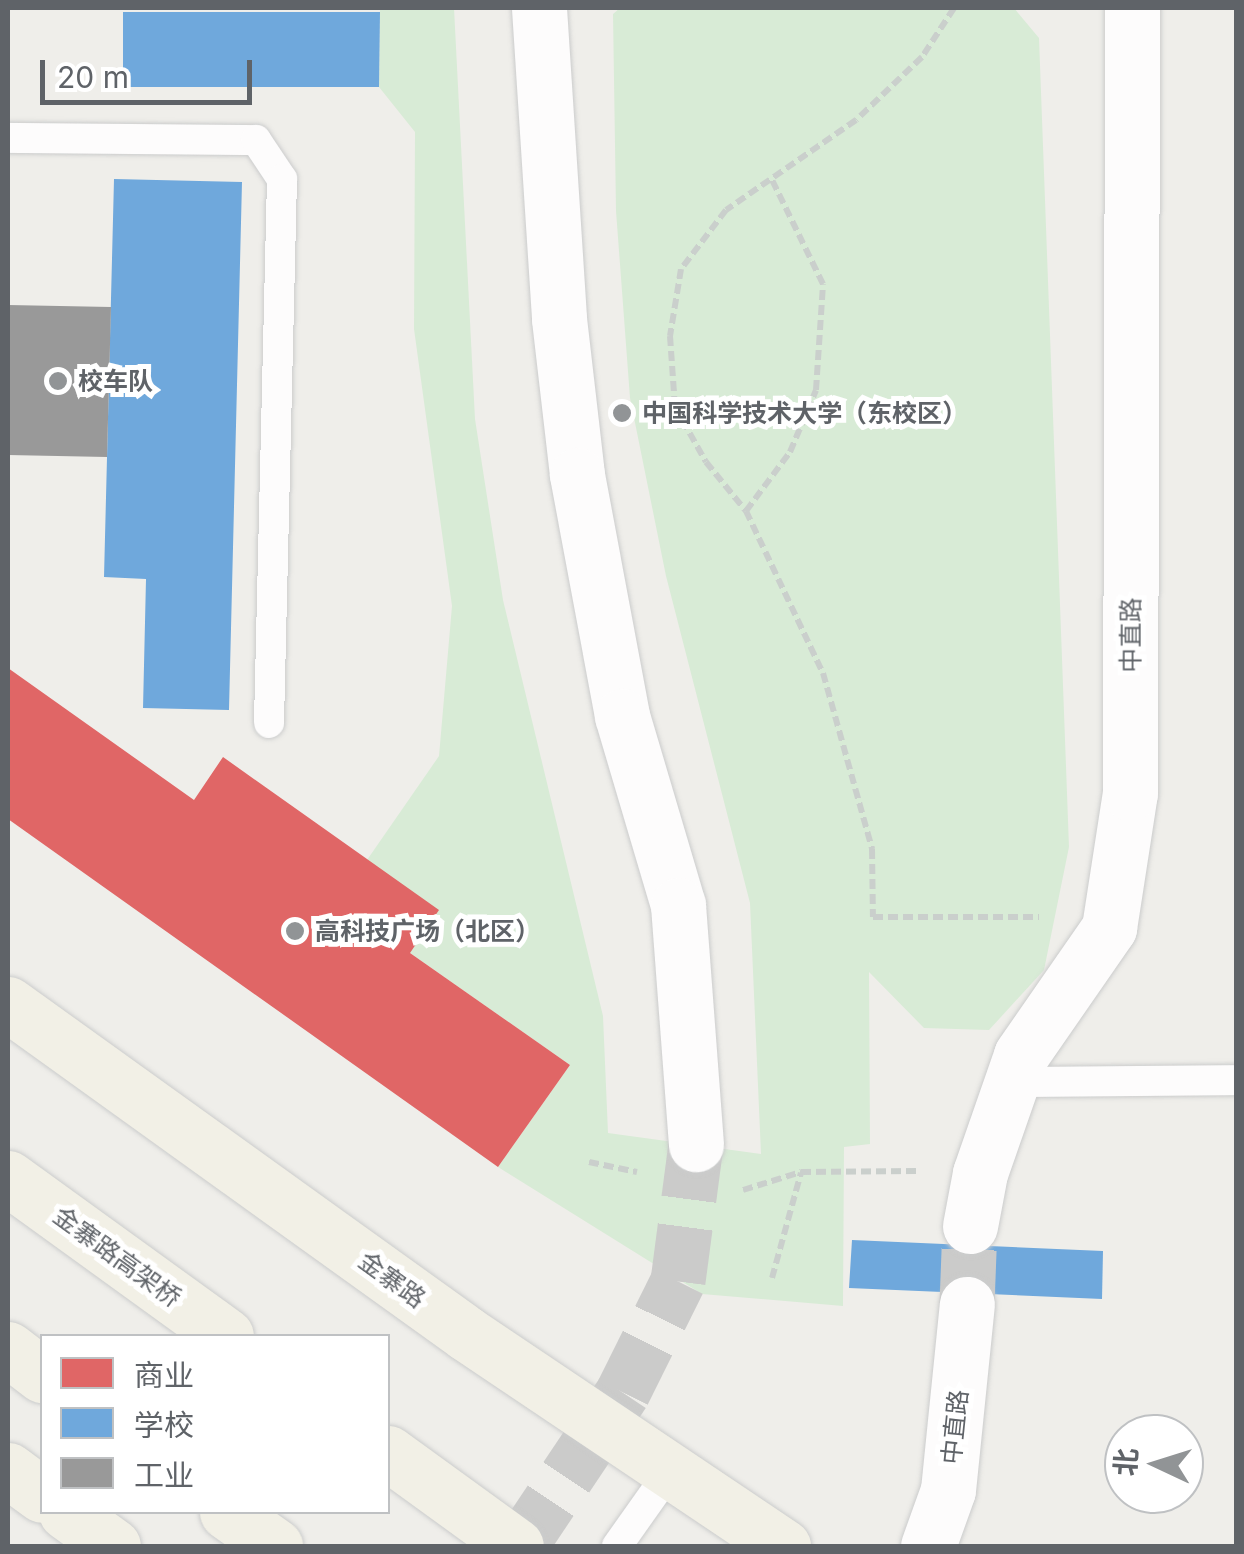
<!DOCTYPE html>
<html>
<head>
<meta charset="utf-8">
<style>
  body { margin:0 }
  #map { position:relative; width:1244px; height:1554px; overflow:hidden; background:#efeeea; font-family:Inter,"Noto Sans SC",sans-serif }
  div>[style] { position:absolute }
  .green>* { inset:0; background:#d8ebd6 }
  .shops>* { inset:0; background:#e06666 }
  .schools>* { inset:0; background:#6fa8dc }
  .industry>* { inset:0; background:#999 }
  .minor-tunnel>* { height:55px; margin-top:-27.5px; transform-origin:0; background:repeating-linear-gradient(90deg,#cbcbca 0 55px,transparent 0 83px) }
  .path>* { height:6px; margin-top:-3px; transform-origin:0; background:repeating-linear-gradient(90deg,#cacfcc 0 10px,transparent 0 15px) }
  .roads { filter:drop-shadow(0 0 2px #cbcccc) drop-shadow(0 0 2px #cbcccc) }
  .service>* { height:30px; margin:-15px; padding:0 15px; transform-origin:15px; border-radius:15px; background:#fdfcfc }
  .minor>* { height:55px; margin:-27.5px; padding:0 27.5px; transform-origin:27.5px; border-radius:27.5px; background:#fdfcfc }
  .trunk>* { height:55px; margin:-27.5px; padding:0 27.5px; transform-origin:27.5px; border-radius:27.5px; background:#f2f0e6 }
  .dots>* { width:28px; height:28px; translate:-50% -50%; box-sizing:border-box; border:5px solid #fff; border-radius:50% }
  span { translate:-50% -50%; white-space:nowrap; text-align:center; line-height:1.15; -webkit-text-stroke:10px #fff; paint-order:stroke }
  .poi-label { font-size:25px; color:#5f6368; font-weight:700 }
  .left { translate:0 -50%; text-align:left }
  .street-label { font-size:25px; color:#5f6368 }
  .frame { position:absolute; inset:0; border:10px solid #5f6368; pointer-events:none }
  .legend { position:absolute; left:40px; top:1334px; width:350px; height:180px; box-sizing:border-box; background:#fff; border:2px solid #bfc1c3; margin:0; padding:12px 18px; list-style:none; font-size:30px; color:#5f6368 }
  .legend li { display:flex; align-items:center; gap:20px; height:50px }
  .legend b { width:50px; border:2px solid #bfc1c3 }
  .north { position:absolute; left:1104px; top:1414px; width:100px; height:100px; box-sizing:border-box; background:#fff; border:2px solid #bfc1c3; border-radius:50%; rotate:274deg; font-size:28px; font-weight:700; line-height:40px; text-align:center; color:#5f6368 }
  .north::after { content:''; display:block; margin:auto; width:35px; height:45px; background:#919496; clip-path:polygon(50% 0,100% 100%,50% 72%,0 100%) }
  .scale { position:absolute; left:40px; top:60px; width:212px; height:45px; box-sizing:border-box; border:5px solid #5f6368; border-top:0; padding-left:12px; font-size:30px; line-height:35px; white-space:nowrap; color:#5f6368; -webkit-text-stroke:8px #fff; paint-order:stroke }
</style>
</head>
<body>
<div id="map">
  <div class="green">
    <div style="clip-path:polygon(380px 8px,454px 8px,475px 419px,503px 600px,603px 1016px,608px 1133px,761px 1154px,750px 903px,666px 576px,630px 398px,616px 211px,613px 14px,620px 8px,1014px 8px,1039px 38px,1069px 847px,1044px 970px,989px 1030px,924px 1028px,869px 972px,870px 1144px,844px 1147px,843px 1306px,702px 1294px,498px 1167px,570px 1065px,410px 953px,367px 860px,439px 756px,452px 606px,414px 329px,415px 132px,379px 87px)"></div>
  </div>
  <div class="shops">
    <div style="clip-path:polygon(8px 668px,194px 800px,223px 757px,439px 910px,410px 953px,570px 1065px,498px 1167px,8px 819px)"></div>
  </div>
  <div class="schools">
    <div style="clip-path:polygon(123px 12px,380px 12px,379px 87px,123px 87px)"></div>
    <div style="clip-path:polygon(114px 179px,242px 182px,229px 710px,143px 708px,146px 579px,104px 577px)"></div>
    <div style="clip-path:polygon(852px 1240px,1103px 1251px,1102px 1299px,849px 1288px)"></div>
  </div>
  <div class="industry">
    <div style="clip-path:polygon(8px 305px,111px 307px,107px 457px,8px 455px)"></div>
  </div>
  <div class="minor-tunnel">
    <div style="left:967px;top:1304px;width:78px;rotate:-87.8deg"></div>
    <div style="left:520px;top:1546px;width:185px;rotate:-56.2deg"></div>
    <div style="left:623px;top:1392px;width:124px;rotate:-63.6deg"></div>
    <div style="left:678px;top:1281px;width:138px;rotate:-82.5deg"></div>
  </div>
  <div class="path">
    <div style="left:954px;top:8px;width:59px;rotate:123.1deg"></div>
    <div style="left:922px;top:57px;width:91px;rotate:136.3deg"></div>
    <div style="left:856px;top:120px;width:158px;rotate:145.3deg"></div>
    <div style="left:726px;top:210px;width:74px;rotate:127.3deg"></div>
    <div style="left:681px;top:269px;width:68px;rotate:99.3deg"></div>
    <div style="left:670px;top:336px;width:71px;rotate:86deg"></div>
    <div style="left:675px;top:407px;width:63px;rotate:60.6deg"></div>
    <div style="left:706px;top:462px;width:63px;rotate:50.8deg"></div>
    <div style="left:746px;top:511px;width:179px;rotate:64.6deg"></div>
    <div style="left:823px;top:673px;width:183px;rotate:74.4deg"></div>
    <div style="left:872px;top:849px;width:68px;rotate:89.2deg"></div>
    <div style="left:873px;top:917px;width:166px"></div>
    <div style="left:746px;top:511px;width:74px;rotate:-53.3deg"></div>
    <div style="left:790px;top:452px;width:67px;rotate:-67.2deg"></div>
    <div style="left:816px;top:390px;width:106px;rotate:-86.2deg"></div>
    <div style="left:823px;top:284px;width:118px;rotate:-116.1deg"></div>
    <div style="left:589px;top:1162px;width:49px;rotate:11.8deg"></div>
    <div style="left:743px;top:1190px;width:61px;rotate:-17.2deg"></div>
    <div style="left:801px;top:1172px;width:116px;rotate:-0.5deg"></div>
    <div style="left:772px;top:1278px;width:109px;rotate:-74.6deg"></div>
  </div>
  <div class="roads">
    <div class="service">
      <div style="left:8px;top:138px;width:248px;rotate:0.5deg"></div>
      <div style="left:256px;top:140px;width:47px;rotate:56.3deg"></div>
      <div style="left:282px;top:179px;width:544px;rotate:91.37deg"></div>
      <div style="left:1011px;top:1082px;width:225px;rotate:-0.5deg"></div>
      <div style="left:617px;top:1546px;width:88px;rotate:-54.7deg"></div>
    </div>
    <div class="minor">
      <div style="left:539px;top:8px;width:312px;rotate:86.3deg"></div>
      <div style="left:559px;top:319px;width:157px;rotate:83.4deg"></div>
      <div style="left:577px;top:475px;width:245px;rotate:79.4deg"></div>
      <div style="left:622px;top:716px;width:197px;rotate:73.5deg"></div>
      <div style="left:678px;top:905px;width:240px;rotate:85.7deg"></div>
      <div style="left:970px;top:1226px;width:54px;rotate:-79.3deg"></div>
      <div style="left:980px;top:1173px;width:125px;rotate:-70.8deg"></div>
      <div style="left:1021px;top:1055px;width:155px;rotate:-55.3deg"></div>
      <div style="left:1109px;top:928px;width:137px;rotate:-81.2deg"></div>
      <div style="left:1130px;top:793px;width:785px;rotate:-89.85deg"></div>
      <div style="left:928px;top:1546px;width:59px;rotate:-70.3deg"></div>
      <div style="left:948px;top:1490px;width:187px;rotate:-84.2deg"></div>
    </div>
    <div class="trunk">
      <div style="left:8px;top:1004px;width:565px;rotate:35.71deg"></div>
      <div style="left:467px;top:1334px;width:381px;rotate:33.9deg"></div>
      <div style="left:8px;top:1178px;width:269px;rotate:35.9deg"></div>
      <div style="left:8px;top:1349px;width:43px;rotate:37.4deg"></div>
      <div style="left:388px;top:1453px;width:158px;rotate:36deg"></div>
      <div style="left:8px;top:1470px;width:42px;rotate:36.3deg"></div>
      <div style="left:66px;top:1512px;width:58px;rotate:35.9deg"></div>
      <div style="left:227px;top:1512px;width:59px;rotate:35.3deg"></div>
    </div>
  </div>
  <div class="dots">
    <div style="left:58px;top:381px;background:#919496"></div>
    <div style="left:622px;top:413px;background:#919496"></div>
    <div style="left:295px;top:931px;background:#919496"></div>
  </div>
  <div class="poi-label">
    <span class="left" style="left:78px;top:381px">校车队</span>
    <span class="left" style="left:642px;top:413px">中国科学技术大学（东校区）</span>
    <span class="left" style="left:315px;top:931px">高科技广场（北区）</span>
  </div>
  <div class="street-label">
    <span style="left:1131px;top:635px;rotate:-90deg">中直路</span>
    <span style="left:117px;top:1257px;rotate:36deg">金寨路高架桥</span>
    <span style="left:392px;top:1280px;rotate:36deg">金寨路</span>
    <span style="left:955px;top:1427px;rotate:-84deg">中直路</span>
  </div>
  <div class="frame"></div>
  <ul class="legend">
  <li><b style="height:28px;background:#e06666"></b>商业</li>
  <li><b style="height:28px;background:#6fa8dc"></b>学校</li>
  <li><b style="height:28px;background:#999"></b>工业</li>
  </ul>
  <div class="north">北</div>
  <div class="scale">20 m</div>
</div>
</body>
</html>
